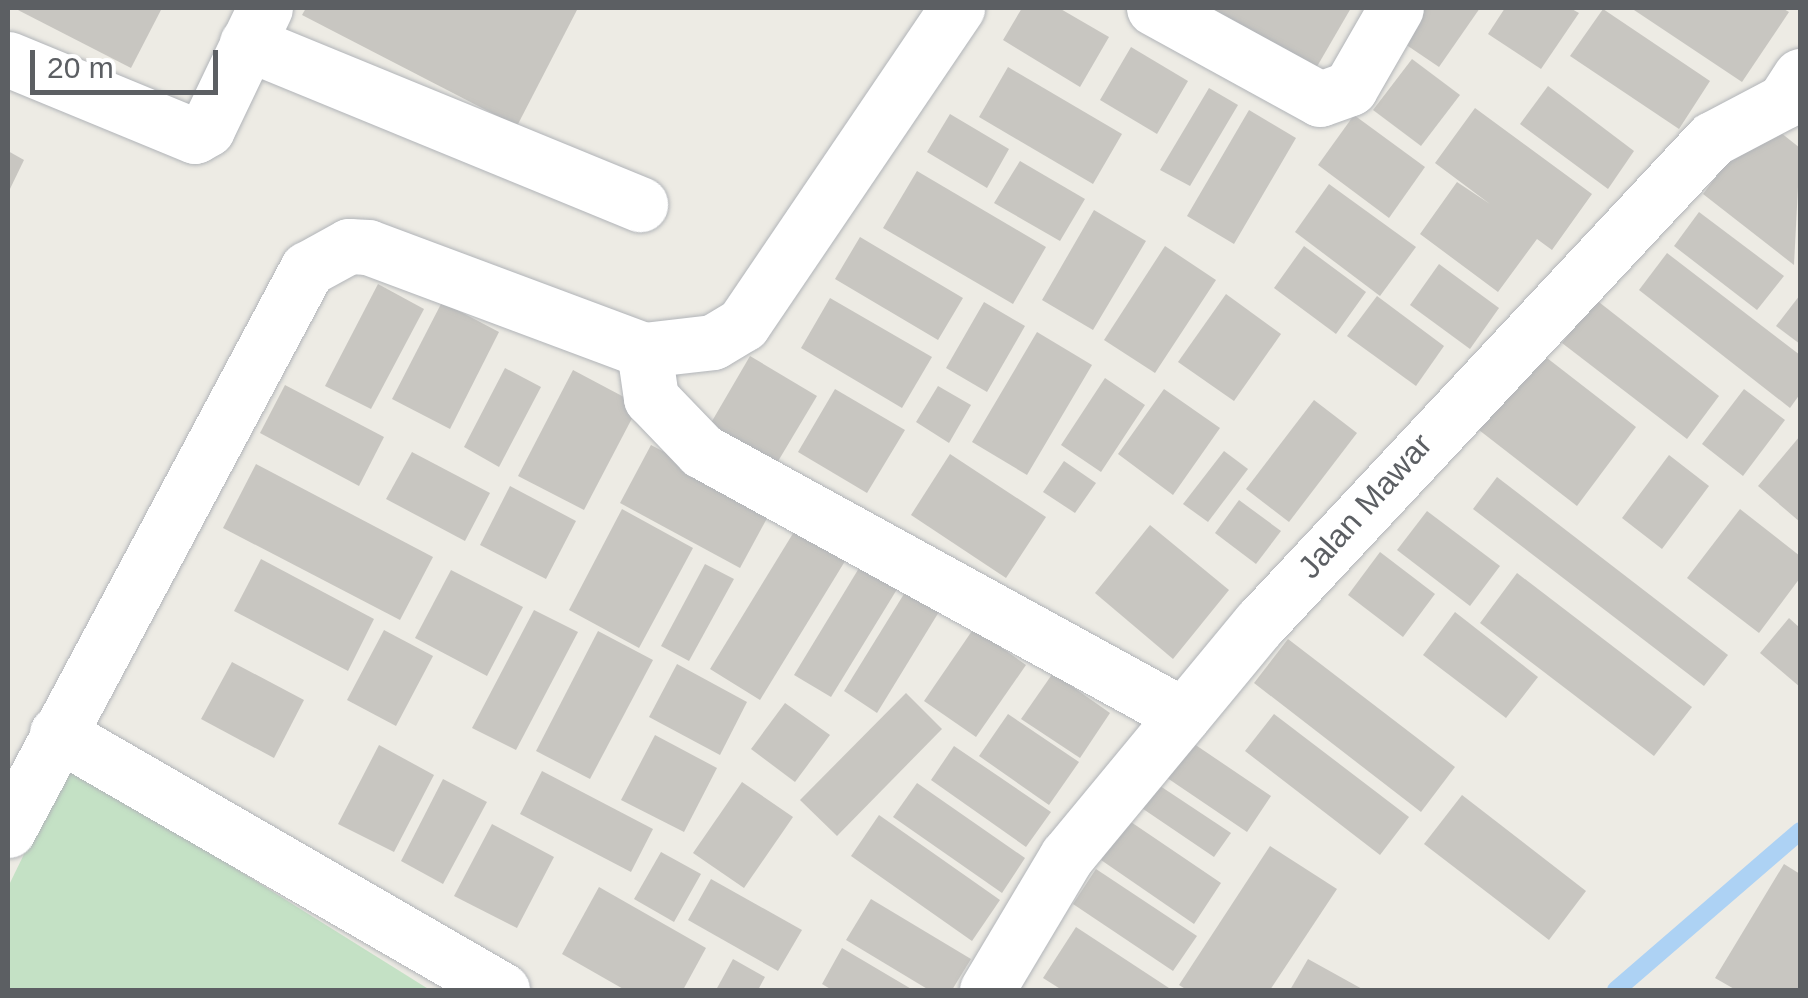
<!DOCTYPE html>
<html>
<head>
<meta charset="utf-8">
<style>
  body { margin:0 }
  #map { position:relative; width:1808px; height:998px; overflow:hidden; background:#edebe4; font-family:Helvetica,sans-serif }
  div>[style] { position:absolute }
  .green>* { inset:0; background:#c4e1c5 }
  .stream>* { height:18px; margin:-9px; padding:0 9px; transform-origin:9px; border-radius:9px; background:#add2f4 }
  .building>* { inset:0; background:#c8c6c1 }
  .roads { filter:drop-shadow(0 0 2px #b1b4b8) drop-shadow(0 0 2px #b1b4b8) }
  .minor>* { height:55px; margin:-27.5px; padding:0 27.5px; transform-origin:27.5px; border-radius:27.5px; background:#fff }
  span { translate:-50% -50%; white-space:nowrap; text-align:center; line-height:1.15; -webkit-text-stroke:8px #fff; paint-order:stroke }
  .street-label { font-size:32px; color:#5c5f63 }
  .frame { position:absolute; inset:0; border:10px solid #5c5f63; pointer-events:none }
  .scale { position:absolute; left:30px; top:50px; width:188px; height:45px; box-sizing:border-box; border:5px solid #5c5f63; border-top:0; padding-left:12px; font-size:30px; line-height:35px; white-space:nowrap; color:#5c5f63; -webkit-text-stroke:8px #fff; paint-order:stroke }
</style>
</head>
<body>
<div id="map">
  <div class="green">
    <div style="clip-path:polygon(68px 764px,430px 990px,8px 990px,8px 887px)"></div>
  </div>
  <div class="stream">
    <div style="left:1616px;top:990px;width:243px;rotate:-40.8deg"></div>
  </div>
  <div class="building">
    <div style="clip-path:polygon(14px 8px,162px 8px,131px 68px)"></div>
    <div style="clip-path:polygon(306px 8px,578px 8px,517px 126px,302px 15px)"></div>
    <div style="clip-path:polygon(1022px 8px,1059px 8px,1109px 37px,1080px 87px,1003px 40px)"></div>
    <div style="clip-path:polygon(1210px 8px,1351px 8px,1315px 70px)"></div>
    <div style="clip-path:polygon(1425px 8px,1480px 8px,1439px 67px,1402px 42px)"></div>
    <div style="clip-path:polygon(1505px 8px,1570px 8px,1579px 13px,1541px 69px,1488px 34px)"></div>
    <div style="clip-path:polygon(1631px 8px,1782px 8px,1789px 12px,1742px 82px)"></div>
    <div style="clip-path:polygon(1603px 9px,1710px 81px,1679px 129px,1570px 56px)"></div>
    <div style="clip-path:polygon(1131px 47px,1188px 81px,1157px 134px,1100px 100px)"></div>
    <div style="clip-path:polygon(1412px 59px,1460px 95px,1421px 146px,1373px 110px)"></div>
    <div style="clip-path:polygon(1008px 67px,1122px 134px,1093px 184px,979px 117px)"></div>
    <div style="clip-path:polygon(1548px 86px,1634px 151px,1608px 189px,1520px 124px)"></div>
    <div style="clip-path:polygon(1209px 88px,1238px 105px,1190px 186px,1160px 170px)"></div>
    <div style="clip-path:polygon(1475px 108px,1592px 194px,1552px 250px,1537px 239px,1498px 292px,1420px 234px,1457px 182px,1490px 204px,1435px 163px)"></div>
    <div style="clip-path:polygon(1249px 110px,1296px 138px,1234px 244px,1187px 216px)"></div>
    <div style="clip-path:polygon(950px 114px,1009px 149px,987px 188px,927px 152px)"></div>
    <div style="clip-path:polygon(1354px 115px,1425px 167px,1389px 218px,1318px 165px)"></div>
    <div style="clip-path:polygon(1761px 117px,1800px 148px,1794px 265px,1703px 194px)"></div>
    <div style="clip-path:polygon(8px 151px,24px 160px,8px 193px)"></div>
    <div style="clip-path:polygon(1020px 161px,1085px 199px,1060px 241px,994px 203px)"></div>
    <div style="clip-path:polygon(917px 171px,1046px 247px,1013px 304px,883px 228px)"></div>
    <div style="clip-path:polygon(1329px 184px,1416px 247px,1380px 296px,1295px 232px)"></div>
    <div style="clip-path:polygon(1094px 210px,1146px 241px,1093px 330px,1042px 300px)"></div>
    <div style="clip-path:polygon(1699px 212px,1784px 276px,1757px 310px,1674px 246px)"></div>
    <div style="clip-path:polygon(860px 237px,963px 298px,938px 340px,835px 279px)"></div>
    <div style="clip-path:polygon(1165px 246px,1216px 280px,1155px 373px,1104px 340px)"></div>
    <div style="clip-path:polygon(1304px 246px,1366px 292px,1336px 334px,1274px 288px)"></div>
    <div style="clip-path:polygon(1667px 253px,1800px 355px,1800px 394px,1790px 408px,1639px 290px)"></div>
    <div style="clip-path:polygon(1439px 264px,1499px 308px,1470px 349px,1410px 305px)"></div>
    <div style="clip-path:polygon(378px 284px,424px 309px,371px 409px,325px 386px)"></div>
    <div style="clip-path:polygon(1226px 294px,1281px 334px,1234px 401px,1178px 362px)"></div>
    <div style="clip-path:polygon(1800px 295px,1800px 344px,1776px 326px)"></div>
    <div style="clip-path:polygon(1377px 296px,1444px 346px,1416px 386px,1347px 336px)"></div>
    <div style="clip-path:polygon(830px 298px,932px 357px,902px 408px,801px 348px)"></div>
    <div style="clip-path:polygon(1595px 299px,1719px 396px,1687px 439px,1562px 343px)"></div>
    <div style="clip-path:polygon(442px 302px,499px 332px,450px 429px,392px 399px)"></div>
    <div style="clip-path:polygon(984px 302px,1025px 326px,987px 392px,946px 368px)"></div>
    <div style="clip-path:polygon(1037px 332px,1092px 365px,1027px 475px,972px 442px)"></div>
    <div style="clip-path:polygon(1538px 351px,1636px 427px,1577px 506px,1479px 430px)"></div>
    <div style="clip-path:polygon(750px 356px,817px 396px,774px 468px,708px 428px)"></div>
    <div style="clip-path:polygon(505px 368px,541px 387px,499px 467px,464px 447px)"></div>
    <div style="clip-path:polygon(573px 370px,639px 405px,584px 510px,518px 476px)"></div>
    <div style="clip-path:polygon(1105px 378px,1145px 405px,1101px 472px,1061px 445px)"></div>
    <div style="clip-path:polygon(285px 385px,384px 437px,359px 486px,260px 433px)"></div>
    <div style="clip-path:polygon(938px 386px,971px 405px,949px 443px,916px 422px)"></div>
    <div style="clip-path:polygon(835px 389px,905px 430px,867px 493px,798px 452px)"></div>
    <div style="clip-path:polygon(1164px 389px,1220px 428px,1173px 495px,1118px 454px)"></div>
    <div style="clip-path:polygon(1744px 389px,1785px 420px,1743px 476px,1702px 444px)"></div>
    <div style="clip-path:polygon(1314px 400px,1357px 433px,1289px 522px,1246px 489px)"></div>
    <div style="clip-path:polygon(1800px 436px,1800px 522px,1758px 486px)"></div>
    <div style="clip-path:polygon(651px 445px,772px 509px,740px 568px,620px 503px)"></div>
    <div style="clip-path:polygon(1224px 451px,1248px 469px,1208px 522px,1183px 504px)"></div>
    <div style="clip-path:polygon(412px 452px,490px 493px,465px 541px,386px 499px)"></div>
    <div style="clip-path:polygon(950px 454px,1046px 517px,1006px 578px,911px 515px)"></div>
    <div style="clip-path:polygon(1669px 455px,1709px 486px,1662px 549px,1622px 518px)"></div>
    <div style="clip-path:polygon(1064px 461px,1096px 483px,1075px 513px,1043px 492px)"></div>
    <div style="clip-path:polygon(256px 464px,433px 557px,400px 620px,223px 528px)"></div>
    <div style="clip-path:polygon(1497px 477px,1728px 655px,1704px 686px,1473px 509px)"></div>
    <div style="clip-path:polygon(510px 486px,576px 521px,546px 579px,480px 545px)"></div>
    <div style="clip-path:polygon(1239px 500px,1281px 531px,1256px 564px,1215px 533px)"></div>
    <div style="clip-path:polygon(622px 509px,693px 548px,639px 648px,569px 610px)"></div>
    <div style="clip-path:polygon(1740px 509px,1800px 556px,1800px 578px,1759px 633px,1687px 578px)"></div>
    <div style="clip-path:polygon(1427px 511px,1500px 566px,1470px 606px,1397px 550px)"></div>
    <div style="clip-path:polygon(800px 522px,850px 553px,760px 700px,710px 669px)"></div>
    <div style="clip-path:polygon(1150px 525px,1229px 590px,1173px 659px,1095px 593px)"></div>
    <div style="clip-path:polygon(870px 550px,907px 573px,831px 697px,794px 675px)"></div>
    <div style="clip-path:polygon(1380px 552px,1435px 594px,1403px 637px,1348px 595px)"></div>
    <div style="clip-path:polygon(261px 559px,374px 619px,348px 671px,234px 611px)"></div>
    <div style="clip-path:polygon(705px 564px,734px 579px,689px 661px,661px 646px)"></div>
    <div style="clip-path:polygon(451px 570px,523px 607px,487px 676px,415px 638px)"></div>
    <div style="clip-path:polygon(1517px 573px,1692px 707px,1654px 756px,1480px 623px)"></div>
    <div style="clip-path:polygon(912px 581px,945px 602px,877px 713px,844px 691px)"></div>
    <div style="clip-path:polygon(534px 610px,578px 632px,516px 750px,472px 728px)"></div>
    <div style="clip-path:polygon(1455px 612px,1538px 677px,1506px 718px,1423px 655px)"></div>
    <div style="clip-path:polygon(1789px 618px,1800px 628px,1800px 687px,1760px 653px)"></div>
    <div style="clip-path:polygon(974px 628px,1026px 665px,976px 737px,924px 701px)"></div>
    <div style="clip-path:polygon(384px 630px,433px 656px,396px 726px,347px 700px)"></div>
    <div style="clip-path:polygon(598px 631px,653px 660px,590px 779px,536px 751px)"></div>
    <div style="clip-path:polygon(1288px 639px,1455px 767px,1421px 812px,1254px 683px)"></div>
    <div style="clip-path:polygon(232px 662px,304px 700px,274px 758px,201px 719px)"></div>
    <div style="clip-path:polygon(677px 664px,747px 702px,720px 755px,649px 717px)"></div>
    <div style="clip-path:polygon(1053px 673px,1110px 713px,1080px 758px,1021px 719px)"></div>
    <div style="clip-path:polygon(906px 693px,942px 729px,837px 836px,800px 800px)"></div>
    <div style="clip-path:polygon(785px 703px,830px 735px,795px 782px,751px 749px)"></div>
    <div style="clip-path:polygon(1008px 714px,1079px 762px,1049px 805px,979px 756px)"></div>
    <div style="clip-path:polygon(1274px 714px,1409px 817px,1380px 855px,1245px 751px)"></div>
    <div style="clip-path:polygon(1172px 729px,1271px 796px,1247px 832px,1148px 765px)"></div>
    <div style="clip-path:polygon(655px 735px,717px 768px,684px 832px,621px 800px)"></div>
    <div style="clip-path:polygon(379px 745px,434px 775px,394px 852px,338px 824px)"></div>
    <div style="clip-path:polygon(954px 746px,1051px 812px,1026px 847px,931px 780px)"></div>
    <div style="clip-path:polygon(542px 771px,653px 829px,631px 872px,520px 814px)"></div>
    <div style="clip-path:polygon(1139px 772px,1231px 833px,1214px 857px,1124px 796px)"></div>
    <div style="clip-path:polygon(443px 779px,487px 802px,443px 884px,401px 861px)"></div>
    <div style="clip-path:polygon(742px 782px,793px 817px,744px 888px,693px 853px)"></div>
    <div style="clip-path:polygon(917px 783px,1025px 858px,1002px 893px,893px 817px)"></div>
    <div style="clip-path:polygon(1462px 795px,1586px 891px,1549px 940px,1424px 844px)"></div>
    <div style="clip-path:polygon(879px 815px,1000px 900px,972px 941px,851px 856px)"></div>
    <div style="clip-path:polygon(1128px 820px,1221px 883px,1194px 924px,1101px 860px)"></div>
    <div style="clip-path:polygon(492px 824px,554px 857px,517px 928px,454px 896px)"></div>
    <div style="clip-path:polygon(1270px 846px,1337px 889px,1270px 990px,1187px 990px,1179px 985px)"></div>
    <div style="clip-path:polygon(661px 852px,701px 874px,674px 922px,634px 899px)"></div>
    <div style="clip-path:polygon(1784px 864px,1800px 874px,1800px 990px,1736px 990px,1715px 978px)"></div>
    <div style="clip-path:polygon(1096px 869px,1197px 936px,1173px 971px,1073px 904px)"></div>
    <div style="clip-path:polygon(711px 879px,802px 930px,778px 971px,688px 920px)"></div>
    <div style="clip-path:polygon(599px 887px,706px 948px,683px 990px,625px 990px,562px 954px)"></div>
    <div style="clip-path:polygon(871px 899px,971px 959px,952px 990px,929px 990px,846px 940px)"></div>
    <div style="clip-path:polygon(1076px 927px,1172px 990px,1062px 990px,1043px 978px)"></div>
    <div style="clip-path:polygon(842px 948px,913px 990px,832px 990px,822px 984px)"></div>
    <div style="clip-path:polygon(733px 959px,765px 977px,758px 990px,716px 990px)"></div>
    <div style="clip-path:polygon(1308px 959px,1364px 990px,1290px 990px)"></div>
  </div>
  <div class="roads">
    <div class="minor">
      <div style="left:1154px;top:8px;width:189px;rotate:28.7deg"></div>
      <div style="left:1320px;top:99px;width:32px;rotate:-20deg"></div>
      <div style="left:1350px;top:88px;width:92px;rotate:-60.1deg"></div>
      <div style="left:247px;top:43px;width:425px;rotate:22.3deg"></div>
      <div style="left:8px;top:59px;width:202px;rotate:22.4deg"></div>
      <div style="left:195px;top:136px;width:14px;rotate:-30deg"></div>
      <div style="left:207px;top:129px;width:134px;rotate:-64.4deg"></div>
      <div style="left:644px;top:350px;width:49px;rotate:81.7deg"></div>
      <div style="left:651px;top:398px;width:74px;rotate:46.1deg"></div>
      <div style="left:702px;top:451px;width:549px;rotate:28.76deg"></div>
      <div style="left:57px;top:733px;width:514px;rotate:30.01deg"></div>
      <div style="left:8px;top:830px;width:636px;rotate:-61.94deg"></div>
      <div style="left:307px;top:269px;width:48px;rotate:-28.7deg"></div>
      <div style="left:349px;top:246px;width:19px;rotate:3deg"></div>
      <div style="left:368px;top:247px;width:295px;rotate:20.5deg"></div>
      <div style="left:644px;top:350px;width:69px;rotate:-6.6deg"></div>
      <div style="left:713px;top:342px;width:35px;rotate:-31deg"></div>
      <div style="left:743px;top:324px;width:382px;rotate:-55.9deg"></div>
      <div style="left:987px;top:990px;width:156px;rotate:-59.2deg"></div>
      <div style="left:1067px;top:856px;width:303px;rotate:-50.4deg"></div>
      <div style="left:1260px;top:623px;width:662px;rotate:-46.96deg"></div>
      <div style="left:1712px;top:139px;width:81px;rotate:-27.8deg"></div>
      <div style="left:1784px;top:101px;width:30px;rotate:-57deg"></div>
    </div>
  </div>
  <div class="street-label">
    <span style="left:1365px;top:506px;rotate:-48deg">Jalan Mawar</span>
  </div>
  <div class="frame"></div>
  <div class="scale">20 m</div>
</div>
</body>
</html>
